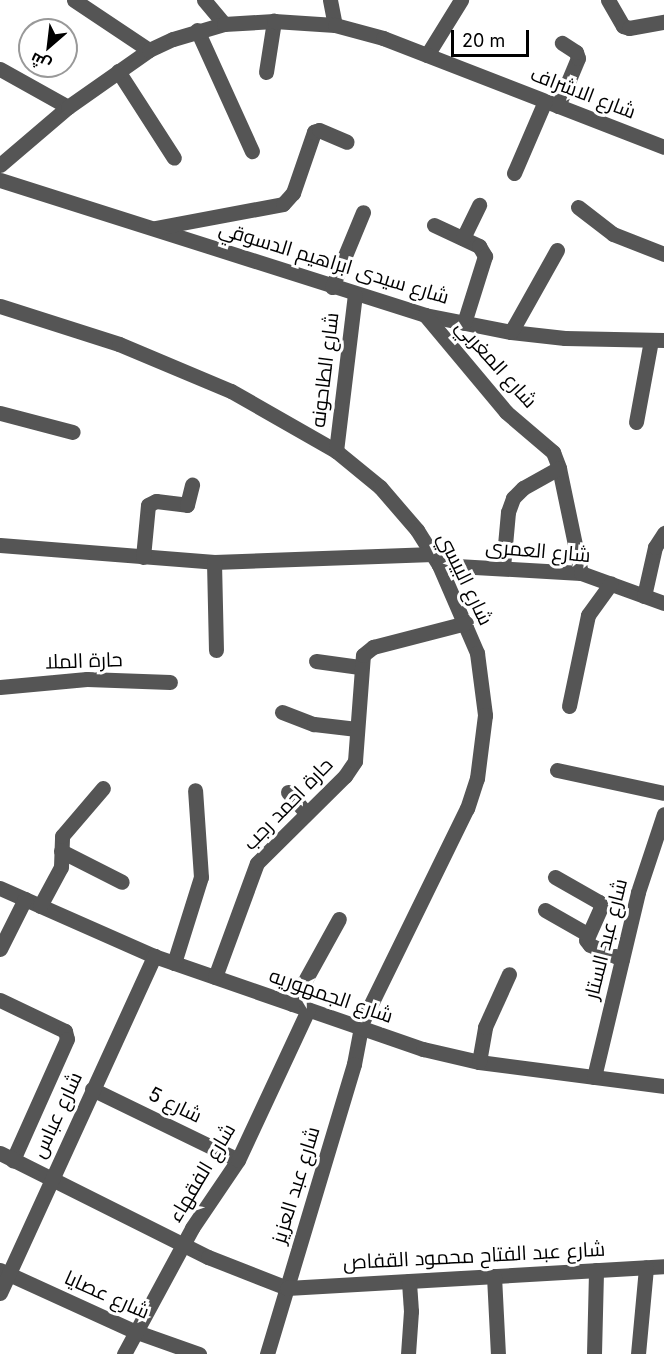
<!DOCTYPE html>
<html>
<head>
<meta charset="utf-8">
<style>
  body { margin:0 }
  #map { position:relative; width:664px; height:1354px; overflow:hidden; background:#fff; font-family:Inter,Cairo,sans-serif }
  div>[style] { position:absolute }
  .minor>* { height:15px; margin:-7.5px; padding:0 7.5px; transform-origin:7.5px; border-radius:7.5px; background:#555 }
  span { translate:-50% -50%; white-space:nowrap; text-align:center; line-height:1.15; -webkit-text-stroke:6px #fff; paint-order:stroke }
  .street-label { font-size:20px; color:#000 }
  .north { position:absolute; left:18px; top:18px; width:60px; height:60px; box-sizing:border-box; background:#fff; border:2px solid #999; border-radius:50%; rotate:208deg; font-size:16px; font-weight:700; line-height:24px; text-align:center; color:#000 }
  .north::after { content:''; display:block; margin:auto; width:21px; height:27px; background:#000; clip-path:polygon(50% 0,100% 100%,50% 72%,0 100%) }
  .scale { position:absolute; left:451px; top:30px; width:78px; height:27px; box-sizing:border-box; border:3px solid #000; border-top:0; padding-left:8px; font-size:18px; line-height:21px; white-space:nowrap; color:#000; -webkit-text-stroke:4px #fff; paint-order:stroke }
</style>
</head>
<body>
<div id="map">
  <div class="minor">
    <div style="left:74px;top:0;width:90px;rotate:33.7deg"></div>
    <div style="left:204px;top:0;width:31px;rotate:50deg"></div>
    <div style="left:330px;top:0;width:25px;rotate:79deg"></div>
    <div style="left:608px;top:0;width:30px;rotate:60deg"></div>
    <div style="left:623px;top:26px;width:6px;rotate:18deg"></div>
    <div style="left:629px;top:28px;width:36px;rotate:-10deg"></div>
    <div style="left:197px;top:30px;width:133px;rotate:65.6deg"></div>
    <div style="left:427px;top:55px;width:65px;rotate:-58.3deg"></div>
    <div style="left:0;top:69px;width:78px;rotate:29.2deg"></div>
    <div style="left:118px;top:71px;width:103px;rotate:57.2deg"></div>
    <div style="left:266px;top:72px;width:52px;rotate:-81.1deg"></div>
    <div style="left:558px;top:106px;width:52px;rotate:-67.4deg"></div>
    <div style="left:578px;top:58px;width:6px;rotate:-108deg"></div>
    <div style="left:576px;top:52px;width:17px;rotate:-147deg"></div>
    <div style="left:0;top:165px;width:89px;rotate:-40.5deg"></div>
    <div style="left:68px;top:107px;width:99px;rotate:-35.1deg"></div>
    <div style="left:149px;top:50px;width:26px;rotate:-25deg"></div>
    <div style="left:173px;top:39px;width:53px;rotate:-16.4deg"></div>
    <div style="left:224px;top:24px;width:50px;rotate:-3.4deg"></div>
    <div style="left:274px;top:21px;width:61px;rotate:3.8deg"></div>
    <div style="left:335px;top:25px;width:50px;rotate:15.2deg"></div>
    <div style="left:383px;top:38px;width:301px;rotate:21.2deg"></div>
    <div style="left:514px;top:173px;width:78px;rotate:-66.7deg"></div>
    <div style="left:0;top:180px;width:446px;rotate:17.6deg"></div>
    <div style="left:425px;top:315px;width:88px;rotate:11.2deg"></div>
    <div style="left:511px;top:332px;width:54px;rotate:6.3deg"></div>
    <div style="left:565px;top:338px;width:99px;rotate:1.2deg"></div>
    <div style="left:578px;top:207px;width:44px;rotate:37.6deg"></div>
    <div style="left:613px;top:234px;width:55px;rotate:21.4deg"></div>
    <div style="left:434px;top:225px;width:50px;rotate:25deg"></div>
    <div style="left:479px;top:246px;width:12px;rotate:59deg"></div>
    <div style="left:485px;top:256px;width:70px;rotate:107.4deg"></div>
    <div style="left:155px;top:228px;width:130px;rotate:-10.6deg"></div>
    <div style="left:283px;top:204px;width:15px;rotate:-48deg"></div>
    <div style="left:293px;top:193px;width:65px;rotate:-71deg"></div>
    <div style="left:314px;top:132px;width:5px;rotate:-22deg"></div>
    <div style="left:319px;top:130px;width:30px;rotate:23deg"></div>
    <div style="left:463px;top:238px;width:37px;rotate:-64deg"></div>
    <div style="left:332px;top:287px;width:81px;rotate:-67.5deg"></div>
    <div style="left:0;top:306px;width:125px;rotate:17.7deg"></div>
    <div style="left:119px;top:344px;width:121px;rotate:22.8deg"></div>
    <div style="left:231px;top:391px;width:121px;rotate:29.7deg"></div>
    <div style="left:336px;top:451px;width:57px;rotate:39.3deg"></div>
    <div style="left:380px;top:487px;width:57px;rotate:49.3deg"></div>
    <div style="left:417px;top:530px;width:41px;rotate:57.8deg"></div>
    <div style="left:439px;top:565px;width:96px;rotate:66.6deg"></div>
    <div style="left:477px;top:653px;width:63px;rotate:82.6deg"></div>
    <div style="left:485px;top:715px;width:64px;rotate:97.2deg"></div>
    <div style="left:477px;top:778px;width:32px;rotate:108deg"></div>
    <div style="left:467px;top:808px;width:238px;rotate:116.1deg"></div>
    <div style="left:362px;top:1022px;width:43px;rotate:100.8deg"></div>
    <div style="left:354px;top:1064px;width:303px;rotate:106.7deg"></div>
    <div style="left:425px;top:315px;width:126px;rotate:50.1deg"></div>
    <div style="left:506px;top:412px;width:62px;rotate:40.4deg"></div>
    <div style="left:553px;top:452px;width:17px;rotate:69deg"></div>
    <div style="left:559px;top:468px;width:107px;rotate:78.2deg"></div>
    <div style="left:511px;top:332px;width:94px;rotate:-60.7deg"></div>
    <div style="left:0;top:413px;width:75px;rotate:14.6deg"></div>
    <div style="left:636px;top:422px;width:83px;rotate:-79.6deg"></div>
    <div style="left:336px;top:451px;width:157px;rotate:-83.1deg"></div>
    <div style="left:0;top:545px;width:215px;rotate:4.5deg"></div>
    <div style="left:214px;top:562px;width:219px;rotate:-2.1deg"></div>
    <div style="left:143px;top:557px;width:52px;rotate:-84.5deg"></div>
    <div style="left:148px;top:505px;width:9px;rotate:-27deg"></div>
    <div style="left:156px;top:501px;width:31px;rotate:7deg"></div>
    <div style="left:187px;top:505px;width:21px;rotate:-76deg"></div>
    <div style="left:214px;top:562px;width:88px;rotate:88.7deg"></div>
    <div style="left:439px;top:565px;width:142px;rotate:3.2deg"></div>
    <div style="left:581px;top:573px;width:88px;rotate:19.9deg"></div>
    <div style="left:503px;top:567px;width:55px;rotate:-84.8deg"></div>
    <div style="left:508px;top:512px;width:15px;rotate:-70deg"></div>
    <div style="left:513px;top:498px;width:14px;rotate:-45deg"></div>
    <div style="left:523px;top:488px;width:41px;rotate:-29.1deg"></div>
    <div style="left:644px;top:596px;width:50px;rotate:-77.3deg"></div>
    <div style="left:655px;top:547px;width:17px;rotate:-57deg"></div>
    <div style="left:316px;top:661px;width:44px;rotate:7.8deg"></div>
    <div style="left:0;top:687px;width:87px;rotate:-5.3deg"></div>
    <div style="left:87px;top:679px;width:83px;rotate:2.1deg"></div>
    <div style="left:569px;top:706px;width:93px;rotate:-78.2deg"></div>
    <div style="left:588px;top:615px;width:39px;rotate:-54deg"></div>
    <div style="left:282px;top:712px;width:34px;rotate:21deg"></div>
    <div style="left:314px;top:724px;width:43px;rotate:6.6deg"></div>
    <div style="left:557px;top:770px;width:109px;rotate:12.1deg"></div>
    <div style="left:288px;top:792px;width:28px;rotate:49deg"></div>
    <div style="left:61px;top:851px;width:68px;rotate:26.9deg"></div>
    <div style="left:555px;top:877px;width:51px;rotate:29.6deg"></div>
    <div style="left:599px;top:902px;width:5px;rotate:68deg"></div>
    <div style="left:601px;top:907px;width:36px;rotate:114deg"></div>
    <div style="left:586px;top:940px;width:6px;rotate:51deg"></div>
    <div style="left:590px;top:945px;width:35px;rotate:24deg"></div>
    <div style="left:0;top:888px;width:168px;rotate:23.8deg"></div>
    <div style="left:154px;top:956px;width:285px;rotate:19.1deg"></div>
    <div style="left:423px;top:1049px;width:57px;rotate:13.1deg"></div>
    <div style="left:479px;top:1062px;width:187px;rotate:7.4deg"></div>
    <div style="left:40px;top:906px;width:44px;rotate:-61.7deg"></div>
    <div style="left:61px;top:867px;width:31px;rotate:-88deg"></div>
    <div style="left:62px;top:836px;width:63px;rotate:-49.5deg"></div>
    <div style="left:545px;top:910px;width:48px;rotate:29.7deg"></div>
    <div style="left:0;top:949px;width:56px;rotate:-63.4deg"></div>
    <div style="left:174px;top:963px;width:90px;rotate:-72.6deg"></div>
    <div style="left:201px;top:877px;width:87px;rotate:-93.9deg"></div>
    <div style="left:215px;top:977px;width:121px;rotate:-69.8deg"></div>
    <div style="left:257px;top:863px;width:124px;rotate:-44.7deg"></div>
    <div style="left:345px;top:776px;width:18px;rotate:-56deg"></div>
    <div style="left:355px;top:761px;width:106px;rotate:-85.7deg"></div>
    <div style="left:363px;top:655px;width:13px;rotate:-39deg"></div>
    <div style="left:373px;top:647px;width:96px;rotate:-14.5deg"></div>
    <div style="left:0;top:1000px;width:72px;rotate:25.5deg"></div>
    <div style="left:65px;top:1031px;width:8px;rotate:76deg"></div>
    <div style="left:67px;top:1039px;width:133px;rotate:114.1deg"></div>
    <div style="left:292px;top:1004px;width:97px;rotate:-61.1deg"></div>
    <div style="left:479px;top:1062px;width:36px;rotate:-80deg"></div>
    <div style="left:485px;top:1027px;width:58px;rotate:-65.6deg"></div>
    <div style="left:594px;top:1077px;width:190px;rotate:-76.6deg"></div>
    <div style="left:638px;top:892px;width:82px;rotate:-71.6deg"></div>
    <div style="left:92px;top:1089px;width:162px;rotate:25.9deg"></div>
    <div style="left:0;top:1153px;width:233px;rotate:26.6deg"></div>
    <div style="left:208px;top:1257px;width:85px;rotate:21.4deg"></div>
    <div style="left:287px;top:1288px;width:378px;rotate:-3.3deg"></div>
    <div style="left:0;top:1270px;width:147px;rotate:24.5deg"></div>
    <div style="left:134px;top:1331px;width:69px;rotate:19.5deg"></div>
    <div style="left:494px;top:1276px;width:78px;rotate:87.1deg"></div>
    <div style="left:0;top:1293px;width:371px;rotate:-65.4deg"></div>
    <div style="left:124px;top:1354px;width:143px;rotate:-61.6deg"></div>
    <div style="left:192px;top:1228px;width:82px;rotate:-55.9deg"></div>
    <div style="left:238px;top:1160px;width:166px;rotate:-65deg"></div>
    <div style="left:408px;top:1354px;width:43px;rotate:-86deg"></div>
    <div style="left:411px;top:1311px;width:30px;rotate:-94deg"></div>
    <div style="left:594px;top:1354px;width:84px;rotate:-88.6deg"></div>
    <div style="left:638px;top:1354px;width:87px;rotate:-84.7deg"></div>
  </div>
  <div class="street-label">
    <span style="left:583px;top:93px;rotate:21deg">شارع الاشراف</span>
    <span style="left:334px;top:263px;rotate:17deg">شارع سيدى ابراهيم الدسوقي</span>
    <span style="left:496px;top:364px;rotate:48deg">شارع المغربي</span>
    <span style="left:325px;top:370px;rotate:-83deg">شارع الطاحونه</span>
    <span style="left:538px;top:551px;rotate:5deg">شارع العمرى</span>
    <span style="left:465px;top:579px;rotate:64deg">شارع البيسي</span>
    <span style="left:84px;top:661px;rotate:-2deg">حارة الملا</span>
    <span style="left:288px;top:804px;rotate:-46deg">حارة احمد رجب</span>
    <span style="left:606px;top:939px;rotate:-76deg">شارع عبد الستار</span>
    <span style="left:331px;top:996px;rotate:19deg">شارع الجمهوريه</span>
    <span style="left:175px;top:1105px;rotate:26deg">شارع 5</span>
    <span style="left:57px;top:1115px;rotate:-65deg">شارع عباس</span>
    <span style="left:202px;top:1173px;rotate:-59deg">شارع الفقهاء</span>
    <span style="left:296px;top:1185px;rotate:-73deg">شارع عبد العزيز</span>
    <span style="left:474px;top:1256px;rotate:-3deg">شارع عبد الفتاح محمود القفاص</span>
    <span style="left:107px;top:1295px;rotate:24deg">شارع عصايا</span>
  </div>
  <div class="north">ش</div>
  <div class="scale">20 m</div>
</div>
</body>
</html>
